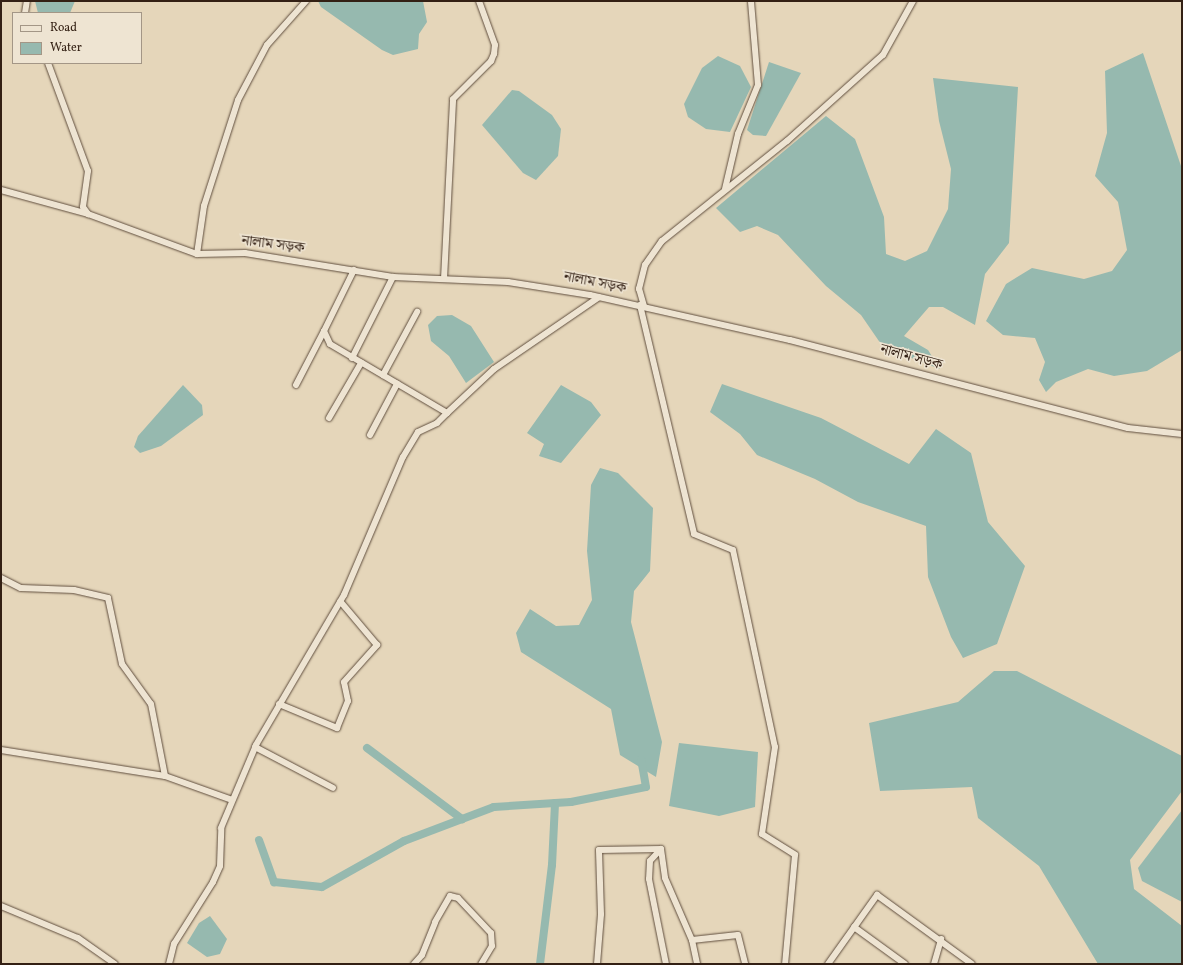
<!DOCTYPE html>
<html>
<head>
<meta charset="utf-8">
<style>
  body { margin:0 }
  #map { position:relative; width:1183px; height:965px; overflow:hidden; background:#e5d6ba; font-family:Vollkorn,"Noto Serif Bengali",serif }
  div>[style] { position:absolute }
  .water>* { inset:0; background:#96b9af }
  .canal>* { height:8px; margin:-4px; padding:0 4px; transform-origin:4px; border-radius:4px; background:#96b9af }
  .roads { filter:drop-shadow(0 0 1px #604e3e) drop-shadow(0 0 1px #604e3e) }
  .minor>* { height:6px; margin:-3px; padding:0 3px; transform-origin:3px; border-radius:3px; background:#eee4d2 }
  span { translate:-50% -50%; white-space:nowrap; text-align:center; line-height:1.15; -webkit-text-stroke:3px #eee4d2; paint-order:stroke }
  .street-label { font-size:15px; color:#332014 }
  .frame { position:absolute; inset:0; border:2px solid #332014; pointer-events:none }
  .legend { position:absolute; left:12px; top:12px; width:130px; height:52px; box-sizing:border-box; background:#eee4d2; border:1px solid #a39686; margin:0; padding:5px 7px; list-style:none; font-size:12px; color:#332014 }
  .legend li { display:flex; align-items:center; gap:8px; height:20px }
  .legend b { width:20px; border:1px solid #a39686 }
</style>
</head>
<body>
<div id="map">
  <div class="water">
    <div style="clip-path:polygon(35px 1px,75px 1px,70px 13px,38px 13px)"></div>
    <div style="clip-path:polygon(318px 1px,423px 1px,427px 22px,419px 34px,418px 49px,393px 55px,382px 50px,321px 7px)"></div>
    <div style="clip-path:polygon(1143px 53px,1182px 169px,1182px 350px,1147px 371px,1114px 376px,1088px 369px,1056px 382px,1046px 392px,1039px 380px,1045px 362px,1035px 338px,1003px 335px,986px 321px,1006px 284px,1032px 268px,1084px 279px,1112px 271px,1127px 250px,1118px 202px,1095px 176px,1107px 133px,1105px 71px)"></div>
    <div style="clip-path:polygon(718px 56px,740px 66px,751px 87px,730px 132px,706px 129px,688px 117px,684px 104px,702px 68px)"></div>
    <div style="clip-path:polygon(769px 62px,801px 73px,766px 136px,753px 135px,747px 130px)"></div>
    <div style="clip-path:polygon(933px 78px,1018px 87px,1009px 243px,985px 274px,975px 325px,943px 307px,929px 307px,904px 336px,928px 350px,940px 369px,883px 347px,861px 315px,826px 286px,778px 235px,757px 226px,740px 232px,716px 208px,826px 116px,855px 139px,884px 217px,886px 254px,905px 261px,927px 251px,948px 209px,951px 169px,939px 121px)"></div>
    <div style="clip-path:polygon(512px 90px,519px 91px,552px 115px,561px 129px,558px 156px,536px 180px,523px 173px,482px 125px)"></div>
    <div style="clip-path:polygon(452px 315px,471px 326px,494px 362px,466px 383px,449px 356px,431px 341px,428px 325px,437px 316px)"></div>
    <div style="clip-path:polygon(722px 384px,821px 418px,909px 464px,936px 429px,971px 453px,988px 522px,1025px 566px,997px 644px,963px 658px,951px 637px,928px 577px,926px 526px,858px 502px,815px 479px,757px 455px,740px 434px,710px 412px)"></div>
    <div style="clip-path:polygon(183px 385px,202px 405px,203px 415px,161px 446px,140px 453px,134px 447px,138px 436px)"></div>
    <div style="clip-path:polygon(561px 385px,591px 402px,601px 415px,561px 463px,539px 456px,544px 444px,527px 433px)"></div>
    <div style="clip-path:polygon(600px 468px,618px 473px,653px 508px,650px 571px,634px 591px,631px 622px,662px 742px,656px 777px,620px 755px,611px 709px,521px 652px,516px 633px,530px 609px,556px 626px,579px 625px,592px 600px,587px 551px,591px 485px)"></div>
    <div style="clip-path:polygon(994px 671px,1017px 671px,1182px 756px,1182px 791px,1130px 860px,1134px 889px,1182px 926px,1182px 964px,1098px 964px,1039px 866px,978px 818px,972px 787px,880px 791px,869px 723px,958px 702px)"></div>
    <div style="clip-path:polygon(679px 743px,758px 752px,755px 807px,719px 816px,669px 806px)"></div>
    <div style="clip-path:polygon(1182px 810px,1182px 902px,1142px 881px,1138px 868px)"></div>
    <div style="clip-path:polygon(210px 916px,227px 939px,220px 954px,207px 957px,187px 943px,199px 923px)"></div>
  </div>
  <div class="canal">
    <div style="left:367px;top:748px;width:119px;rotate:36.8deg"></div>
    <div style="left:259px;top:840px;width:45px;rotate:70.3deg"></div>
    <div style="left:274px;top:882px;width:48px;rotate:5.9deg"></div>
    <div style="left:322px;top:887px;width:94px;rotate:-29.3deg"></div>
    <div style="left:404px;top:841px;width:96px;rotate:-20.7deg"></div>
    <div style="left:494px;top:807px;width:77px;rotate:-3.7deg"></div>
    <div style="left:571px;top:802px;width:76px;rotate:-11.3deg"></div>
    <div style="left:646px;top:787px;width:28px;rotate:-100deg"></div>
    <div style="left:540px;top:964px;width:100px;rotate:-83.1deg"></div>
    <div style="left:552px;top:865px;width:62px;rotate:-87.2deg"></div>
  </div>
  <div class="roads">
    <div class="minor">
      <div style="left:25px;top:13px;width:12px;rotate:-81deg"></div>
      <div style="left:48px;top:63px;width:115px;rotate:69.7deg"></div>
      <div style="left:88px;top:171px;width:36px;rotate:98deg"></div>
      <div style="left:83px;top:207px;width:9px;rotate:54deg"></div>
      <div style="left:725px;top:189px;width:57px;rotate:-76.7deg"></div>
      <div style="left:738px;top:134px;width:53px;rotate:-67.8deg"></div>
      <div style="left:758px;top:85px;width:84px;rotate:-94.8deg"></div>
      <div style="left:1px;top:190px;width:90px;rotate:15.4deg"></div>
      <div style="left:88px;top:214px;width:116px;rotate:20.2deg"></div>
      <div style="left:197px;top:254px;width:48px;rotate:-1.2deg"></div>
      <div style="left:245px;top:253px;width:150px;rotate:9.2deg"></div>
      <div style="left:393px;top:277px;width:115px;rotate:2.5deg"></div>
      <div style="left:508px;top:282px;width:83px;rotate:9deg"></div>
      <div style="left:590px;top:295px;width:205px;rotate:12.7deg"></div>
      <div style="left:790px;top:340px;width:349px;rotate:14.6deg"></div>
      <div style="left:1128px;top:428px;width:54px;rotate:6.3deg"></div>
      <div style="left:197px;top:254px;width:49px;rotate:-81.7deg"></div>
      <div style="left:204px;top:206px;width:111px;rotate:-72.2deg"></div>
      <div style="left:238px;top:100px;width:62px;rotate:-62.2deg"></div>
      <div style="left:267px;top:45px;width:59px;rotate:-48.4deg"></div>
      <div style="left:354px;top:270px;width:68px;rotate:116.2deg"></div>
      <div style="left:324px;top:331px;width:14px;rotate:65deg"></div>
      <div style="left:330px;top:344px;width:136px;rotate:30.5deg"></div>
      <div style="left:447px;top:413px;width:64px;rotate:-43.1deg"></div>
      <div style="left:494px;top:369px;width:127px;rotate:-34.4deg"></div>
      <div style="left:444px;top:279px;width:180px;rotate:-87.1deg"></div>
      <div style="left:453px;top:99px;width:54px;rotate:-45deg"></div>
      <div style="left:491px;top:61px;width:8px;rotate:-67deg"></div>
      <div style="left:494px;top:54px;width:9px;rotate:-84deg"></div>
      <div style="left:495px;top:45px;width:47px;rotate:-110deg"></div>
      <div style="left:640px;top:305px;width:235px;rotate:76.7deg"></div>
      <div style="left:694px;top:534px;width:42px;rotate:22.3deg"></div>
      <div style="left:733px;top:550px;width:201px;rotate:78deg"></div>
      <div style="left:775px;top:747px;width:88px;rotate:98.5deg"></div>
      <div style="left:762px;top:834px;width:39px;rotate:32deg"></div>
      <div style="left:795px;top:855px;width:109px;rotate:95.2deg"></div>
      <div style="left:644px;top:306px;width:18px;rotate:-106deg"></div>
      <div style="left:639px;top:289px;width:25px;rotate:-76deg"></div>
      <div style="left:645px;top:265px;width:29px;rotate:-55deg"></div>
      <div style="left:662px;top:241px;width:160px;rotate:-38.7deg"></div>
      <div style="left:787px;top:141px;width:129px;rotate:-41.9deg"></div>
      <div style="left:883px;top:55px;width:62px;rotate:-60.9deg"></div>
      <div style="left:352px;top:358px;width:91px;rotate:-63.2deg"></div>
      <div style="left:383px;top:375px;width:72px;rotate:-61.6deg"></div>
      <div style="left:296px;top:385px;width:61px;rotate:-62.6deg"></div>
      <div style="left:329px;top:418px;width:64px;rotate:-59.8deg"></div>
      <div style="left:370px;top:435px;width:58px;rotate:-62.1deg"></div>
      <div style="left:1px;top:578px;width:22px;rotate:27deg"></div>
      <div style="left:21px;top:588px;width:53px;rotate:2.2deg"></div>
      <div style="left:74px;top:590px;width:35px;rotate:13deg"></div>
      <div style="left:108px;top:598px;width:67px;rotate:78deg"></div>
      <div style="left:122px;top:664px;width:49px;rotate:54.1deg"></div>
      <div style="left:151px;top:704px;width:73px;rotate:79deg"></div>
      <div style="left:279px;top:704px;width:63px;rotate:22.5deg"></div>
      <div style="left:337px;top:728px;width:29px;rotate:-68deg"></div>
      <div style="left:348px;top:701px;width:19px;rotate:-102deg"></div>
      <div style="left:344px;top:682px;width:50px;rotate:-48.3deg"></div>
      <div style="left:377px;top:645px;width:57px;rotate:-130.1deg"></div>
      <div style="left:255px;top:747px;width:88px;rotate:27.7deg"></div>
      <div style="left:1px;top:750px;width:166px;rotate:9deg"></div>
      <div style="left:165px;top:776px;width:71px;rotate:19.7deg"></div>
      <div style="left:661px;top:849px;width:29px;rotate:82deg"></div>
      <div style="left:665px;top:878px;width:68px;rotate:66.5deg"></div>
      <div style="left:692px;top:940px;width:25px;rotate:78deg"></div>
      <div style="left:1px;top:906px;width:83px;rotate:22.6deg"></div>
      <div style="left:78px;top:938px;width:45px;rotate:35.1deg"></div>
      <div style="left:854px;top:927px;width:63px;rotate:36deg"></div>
      <div style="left:692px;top:940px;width:46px;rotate:-6.2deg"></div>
      <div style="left:738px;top:935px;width:30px;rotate:76deg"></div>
      <div style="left:169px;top:964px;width:21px;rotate:-76deg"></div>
      <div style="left:174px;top:944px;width:73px;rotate:-57.8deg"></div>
      <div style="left:213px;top:882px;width:17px;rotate:-66deg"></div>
      <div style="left:220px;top:866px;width:38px;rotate:-88deg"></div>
      <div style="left:221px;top:828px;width:90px;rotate:-67.1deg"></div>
      <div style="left:256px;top:745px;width:174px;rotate:-59.6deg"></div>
      <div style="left:344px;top:595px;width:150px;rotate:-66.9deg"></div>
      <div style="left:403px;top:457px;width:29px;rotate:-59deg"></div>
      <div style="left:418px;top:432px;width:21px;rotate:-25deg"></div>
      <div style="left:437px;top:423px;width:14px;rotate:-45deg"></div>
      <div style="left:414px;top:964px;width:12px;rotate:-48deg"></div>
      <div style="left:422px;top:955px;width:35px;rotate:-68deg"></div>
      <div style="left:435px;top:922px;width:30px;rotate:-60deg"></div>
      <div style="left:450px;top:896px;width:8px;rotate:14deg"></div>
      <div style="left:458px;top:898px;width:48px;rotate:46.7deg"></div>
      <div style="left:491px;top:933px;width:13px;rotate:86deg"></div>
      <div style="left:492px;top:946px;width:21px;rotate:121deg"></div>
      <div style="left:597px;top:964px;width:50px;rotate:-85.4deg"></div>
      <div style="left:601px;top:914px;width:64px;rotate:-91.8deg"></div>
      <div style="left:599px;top:850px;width:62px;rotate:-0.9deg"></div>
      <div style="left:661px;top:849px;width:16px;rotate:133deg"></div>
      <div style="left:650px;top:861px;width:18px;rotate:93deg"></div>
      <div style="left:649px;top:879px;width:87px;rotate:78.7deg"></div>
      <div style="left:828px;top:964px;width:85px;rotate:-54.6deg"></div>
      <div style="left:877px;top:895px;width:117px;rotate:36deg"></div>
      <div style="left:934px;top:964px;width:26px;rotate:-74deg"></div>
    </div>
  </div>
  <div class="street-label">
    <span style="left:273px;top:245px;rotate:7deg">নালাম সড়ক</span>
    <span style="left:595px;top:283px;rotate:11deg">নালাম সড়ক</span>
    <span style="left:911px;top:358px;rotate:15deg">নালাম সড়ক</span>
  </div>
  <div class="frame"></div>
  <ul class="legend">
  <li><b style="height:5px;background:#eee4d2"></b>Road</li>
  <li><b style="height:11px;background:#96b9af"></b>Water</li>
  </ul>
</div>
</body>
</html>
